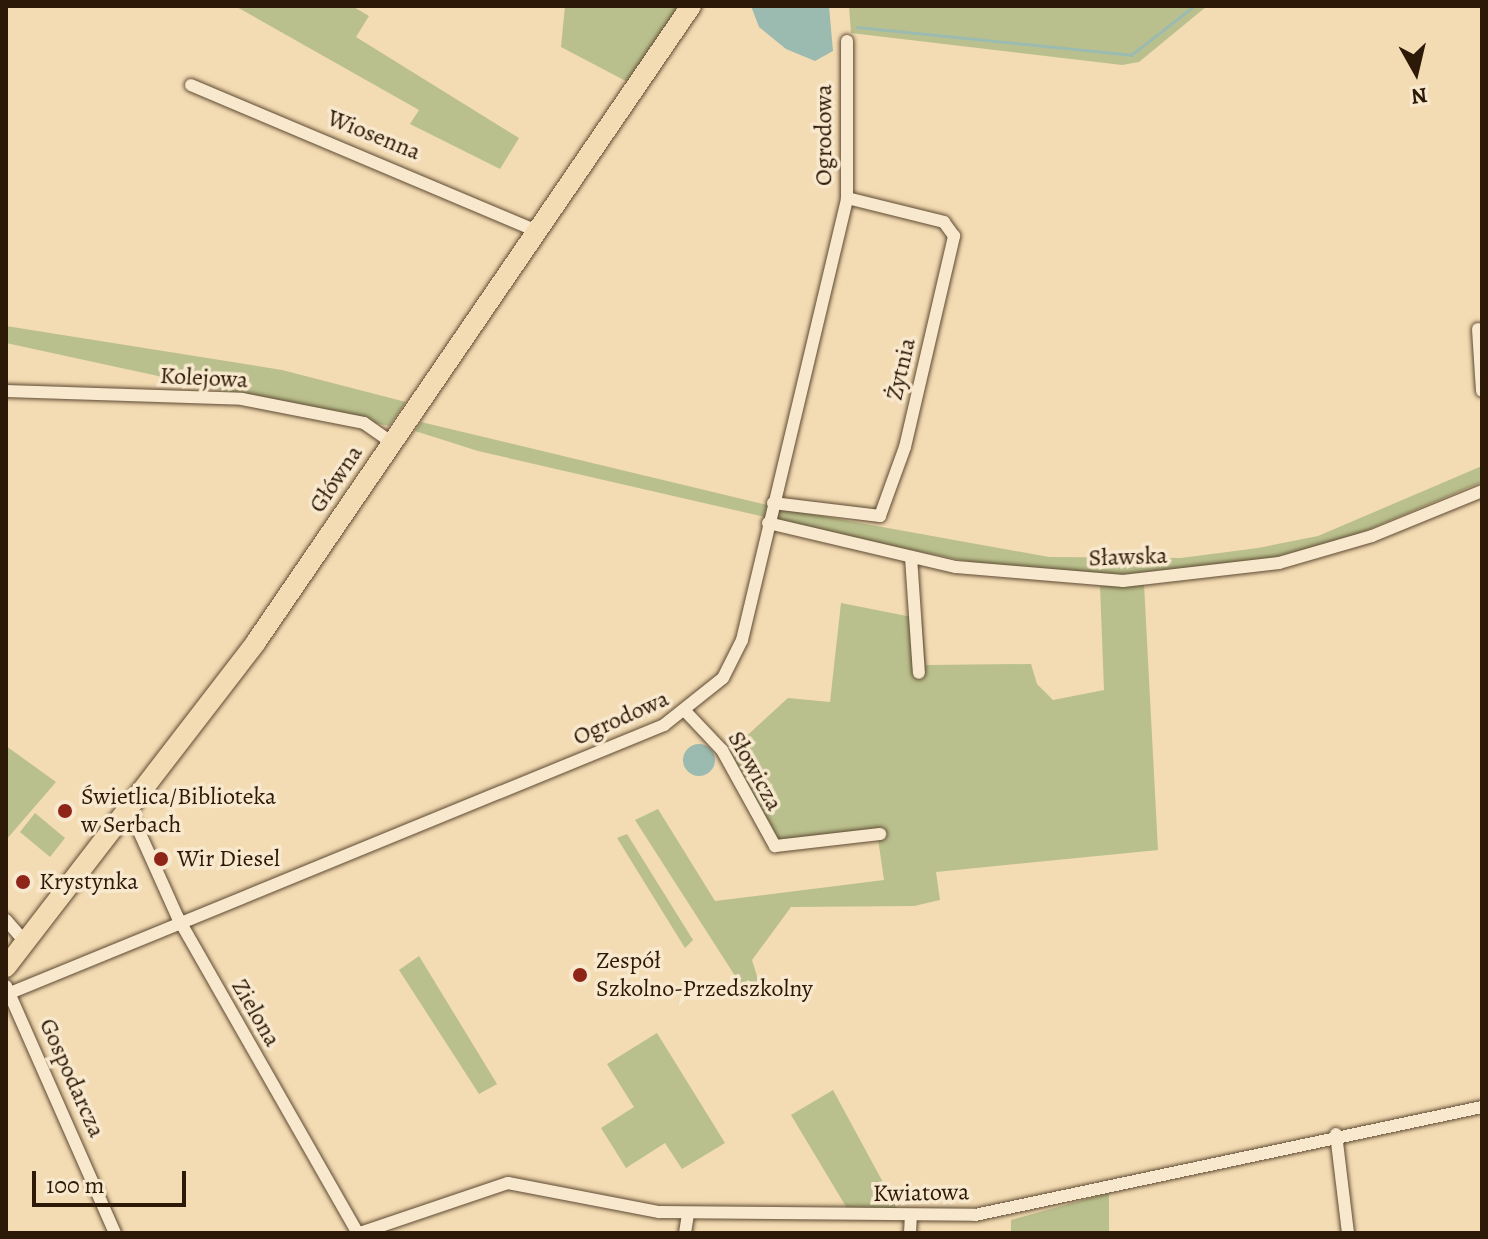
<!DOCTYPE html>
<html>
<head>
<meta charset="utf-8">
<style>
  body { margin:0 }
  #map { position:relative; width:1488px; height:1239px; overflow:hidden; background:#f3dbb3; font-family:Alegreya,serif }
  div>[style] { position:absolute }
  .green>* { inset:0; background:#bac08d }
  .water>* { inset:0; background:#9bbbb0 }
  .round { border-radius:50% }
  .stream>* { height:3px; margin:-1.5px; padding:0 1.5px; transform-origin:1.5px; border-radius:1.5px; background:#9bbbb0 }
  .roads { filter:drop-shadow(0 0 2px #5e4a32) drop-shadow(0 0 2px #5e4a32) }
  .street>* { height:12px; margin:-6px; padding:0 6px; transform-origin:6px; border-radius:6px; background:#f7e8ce }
  .primary>* { height:20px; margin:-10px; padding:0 10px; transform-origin:10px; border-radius:10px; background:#f3dbb3 }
  .dots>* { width:22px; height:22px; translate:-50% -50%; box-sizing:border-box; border:4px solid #f7e8ce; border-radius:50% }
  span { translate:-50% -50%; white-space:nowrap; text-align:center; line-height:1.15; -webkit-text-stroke:7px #f7e8ce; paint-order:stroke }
  .street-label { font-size:24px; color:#2d1907 }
  .poi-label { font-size:24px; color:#2d1907 }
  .left { translate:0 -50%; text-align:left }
  .frame { position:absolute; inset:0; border:8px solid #2d1907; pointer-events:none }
  .north { position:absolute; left:1376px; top:32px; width:80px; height:80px; -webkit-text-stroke:6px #f7e8ce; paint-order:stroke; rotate:172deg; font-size:22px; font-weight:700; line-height:32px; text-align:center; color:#2d1907 }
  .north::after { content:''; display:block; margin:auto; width:28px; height:36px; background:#2d1907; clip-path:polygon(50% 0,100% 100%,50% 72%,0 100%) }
  .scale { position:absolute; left:32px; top:1171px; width:154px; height:36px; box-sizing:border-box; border:4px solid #2d1907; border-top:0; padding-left:10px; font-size:24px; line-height:28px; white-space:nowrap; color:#2d1907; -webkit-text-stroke:6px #f7e8ce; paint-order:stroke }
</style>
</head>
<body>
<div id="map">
  <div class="green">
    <div style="clip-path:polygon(235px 6px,352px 6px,369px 16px,356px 37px,519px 138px,500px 169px,410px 124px,419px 110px)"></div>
    <div style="clip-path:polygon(565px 6px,693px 6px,639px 88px,561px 47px)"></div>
    <div style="clip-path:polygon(849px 6px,1207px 6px,1139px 62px,1122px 65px,851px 33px)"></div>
    <div style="clip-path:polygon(6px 326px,282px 370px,406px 402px,389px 426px,6px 343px)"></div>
    <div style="clip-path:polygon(421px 422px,788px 510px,1049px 557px,1181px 558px,1258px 548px,1318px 536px,1482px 466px,1482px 482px,1353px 536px,1264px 560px,1118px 575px,980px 564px,882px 544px,478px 451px,415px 431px)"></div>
    <div style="clip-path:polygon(1144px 584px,1158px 850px,936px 872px,940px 900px,914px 906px,791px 907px,752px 960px,761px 989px,746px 993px,635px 820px,658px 809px,715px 901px,884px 880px,877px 832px,779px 841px,729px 752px,788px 698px,830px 702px,841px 603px,922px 619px,926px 665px,1031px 664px,1037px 684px,1053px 700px,1104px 690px,1100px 586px)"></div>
    <div style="clip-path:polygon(6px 746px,56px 782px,6px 840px)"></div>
    <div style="clip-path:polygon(35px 813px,65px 838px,50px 857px,20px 832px)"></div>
    <div style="clip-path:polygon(627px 834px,693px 940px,685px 948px,617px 838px)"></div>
    <div style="clip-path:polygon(419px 956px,497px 1084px,479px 1094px,399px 970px)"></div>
    <div style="clip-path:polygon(657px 1033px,725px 1143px,682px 1169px,665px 1143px,626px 1168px,601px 1128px,634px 1107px,607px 1064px)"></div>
    <div style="clip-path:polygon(833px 1090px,898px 1210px,848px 1210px,791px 1115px)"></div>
    <div style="clip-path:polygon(1109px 1193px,1109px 1233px,1011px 1233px,1011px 1220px)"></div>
  </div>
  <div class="water">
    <div style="clip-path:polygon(751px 6px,829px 6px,833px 51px,815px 61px,786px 49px,759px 27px)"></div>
    <div class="round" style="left:683px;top:744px;width:32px;height:32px"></div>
  </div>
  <div class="stream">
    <div style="left:857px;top:27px;width:275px;rotate:5.8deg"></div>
    <div style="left:1131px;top:55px;width:80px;rotate:-37.9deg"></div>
  </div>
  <div class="roads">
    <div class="street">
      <div style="left:191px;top:85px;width:376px;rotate:22.9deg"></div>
      <div style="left:1478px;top:329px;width:62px;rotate:86.3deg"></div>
      <div style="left:6px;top:391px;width:236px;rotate:1.9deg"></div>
      <div style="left:242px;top:399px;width:124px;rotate:11.1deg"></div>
      <div style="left:364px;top:423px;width:35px;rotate:35deg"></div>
      <div style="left:773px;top:503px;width:108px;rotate:6.9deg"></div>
      <div style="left:880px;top:516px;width:73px;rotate:-70.1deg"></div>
      <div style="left:905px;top:447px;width:217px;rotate:-76.9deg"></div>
      <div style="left:954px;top:236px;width:17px;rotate:-126deg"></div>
      <div style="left:944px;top:222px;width:100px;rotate:-166.1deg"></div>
      <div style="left:768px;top:523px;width:193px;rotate:13.2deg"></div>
      <div style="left:956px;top:567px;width:168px;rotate:4.8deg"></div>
      <div style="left:1123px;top:581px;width:157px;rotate:-6.6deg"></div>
      <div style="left:1279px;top:563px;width:97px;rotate:-16.2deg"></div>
      <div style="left:1372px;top:536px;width:119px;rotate:-22.2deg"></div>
      <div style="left:911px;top:557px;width:116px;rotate:86.1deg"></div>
      <div style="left:687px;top:713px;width:51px;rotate:46.6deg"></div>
      <div style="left:722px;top:750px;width:110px;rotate:61.1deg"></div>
      <div style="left:775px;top:846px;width:106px;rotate:-6.5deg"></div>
      <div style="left:129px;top:809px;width:120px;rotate:65.8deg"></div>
      <div style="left:178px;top:918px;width:363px;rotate:60.3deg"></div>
      <div style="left:6px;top:920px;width:29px;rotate:49deg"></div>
      <div style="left:6px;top:986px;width:270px;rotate:66.2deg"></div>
      <div style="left:10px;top:993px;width:707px;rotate:-22.28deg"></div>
      <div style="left:664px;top:725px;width:75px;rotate:-38.5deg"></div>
      <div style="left:723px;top:678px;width:42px;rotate:-63.4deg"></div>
      <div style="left:742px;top:640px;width:454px;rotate:-76.6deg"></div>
      <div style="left:847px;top:198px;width:157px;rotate:-90deg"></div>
      <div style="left:1336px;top:1134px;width:100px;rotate:83.1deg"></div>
      <div style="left:360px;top:1233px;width:156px;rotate:-18.7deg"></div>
      <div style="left:508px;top:1183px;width:154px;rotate:10.9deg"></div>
      <div style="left:659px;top:1212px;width:316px;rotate:0.5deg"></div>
      <div style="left:975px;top:1215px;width:518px;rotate:-12.03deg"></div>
      <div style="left:685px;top:1233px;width:19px;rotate:-81deg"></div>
      <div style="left:910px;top:1233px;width:17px;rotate:-87deg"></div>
    </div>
    <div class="primary">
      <div style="left:6px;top:967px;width:410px;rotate:-52.4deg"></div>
      <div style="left:256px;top:642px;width:771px;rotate:-55.63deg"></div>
    </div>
  </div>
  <div class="dots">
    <div style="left:65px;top:811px;background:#8f2418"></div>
    <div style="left:161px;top:859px;background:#8f2418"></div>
    <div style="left:23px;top:882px;background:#8f2418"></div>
    <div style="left:580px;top:975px;background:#8f2418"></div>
  </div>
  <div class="street-label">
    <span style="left:374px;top:135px;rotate:22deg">Wiosenna</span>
    <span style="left:824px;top:135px;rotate:-90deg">Ogrodowa</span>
    <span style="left:901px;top:369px;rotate:-77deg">Żytnia</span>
    <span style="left:204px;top:378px;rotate:3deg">Kolejowa</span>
    <span style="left:336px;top:479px;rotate:-56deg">Główna</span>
    <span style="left:1128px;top:557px;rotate:-2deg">Sławska</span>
    <span style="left:621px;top:718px;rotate:-24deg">Ogrodowa</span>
    <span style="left:755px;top:771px;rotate:61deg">Słowicza</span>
    <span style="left:256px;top:1013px;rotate:60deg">Zielona</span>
    <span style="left:72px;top:1078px;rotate:66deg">Gospodarcza</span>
    <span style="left:921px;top:1193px;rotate:-1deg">Kwiatowa</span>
  </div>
  <div class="poi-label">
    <span class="left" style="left:81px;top:811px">Świetlica/Biblioteka<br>w Serbach</span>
    <span class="left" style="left:177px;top:859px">Wir Diesel</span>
    <span class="left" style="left:39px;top:882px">Krystynka</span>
    <span class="left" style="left:596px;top:975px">Zespół<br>Szkolno-Przedszkolny</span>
  </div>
  <div class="frame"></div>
  <div class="north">N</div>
  <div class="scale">100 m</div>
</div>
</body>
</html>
